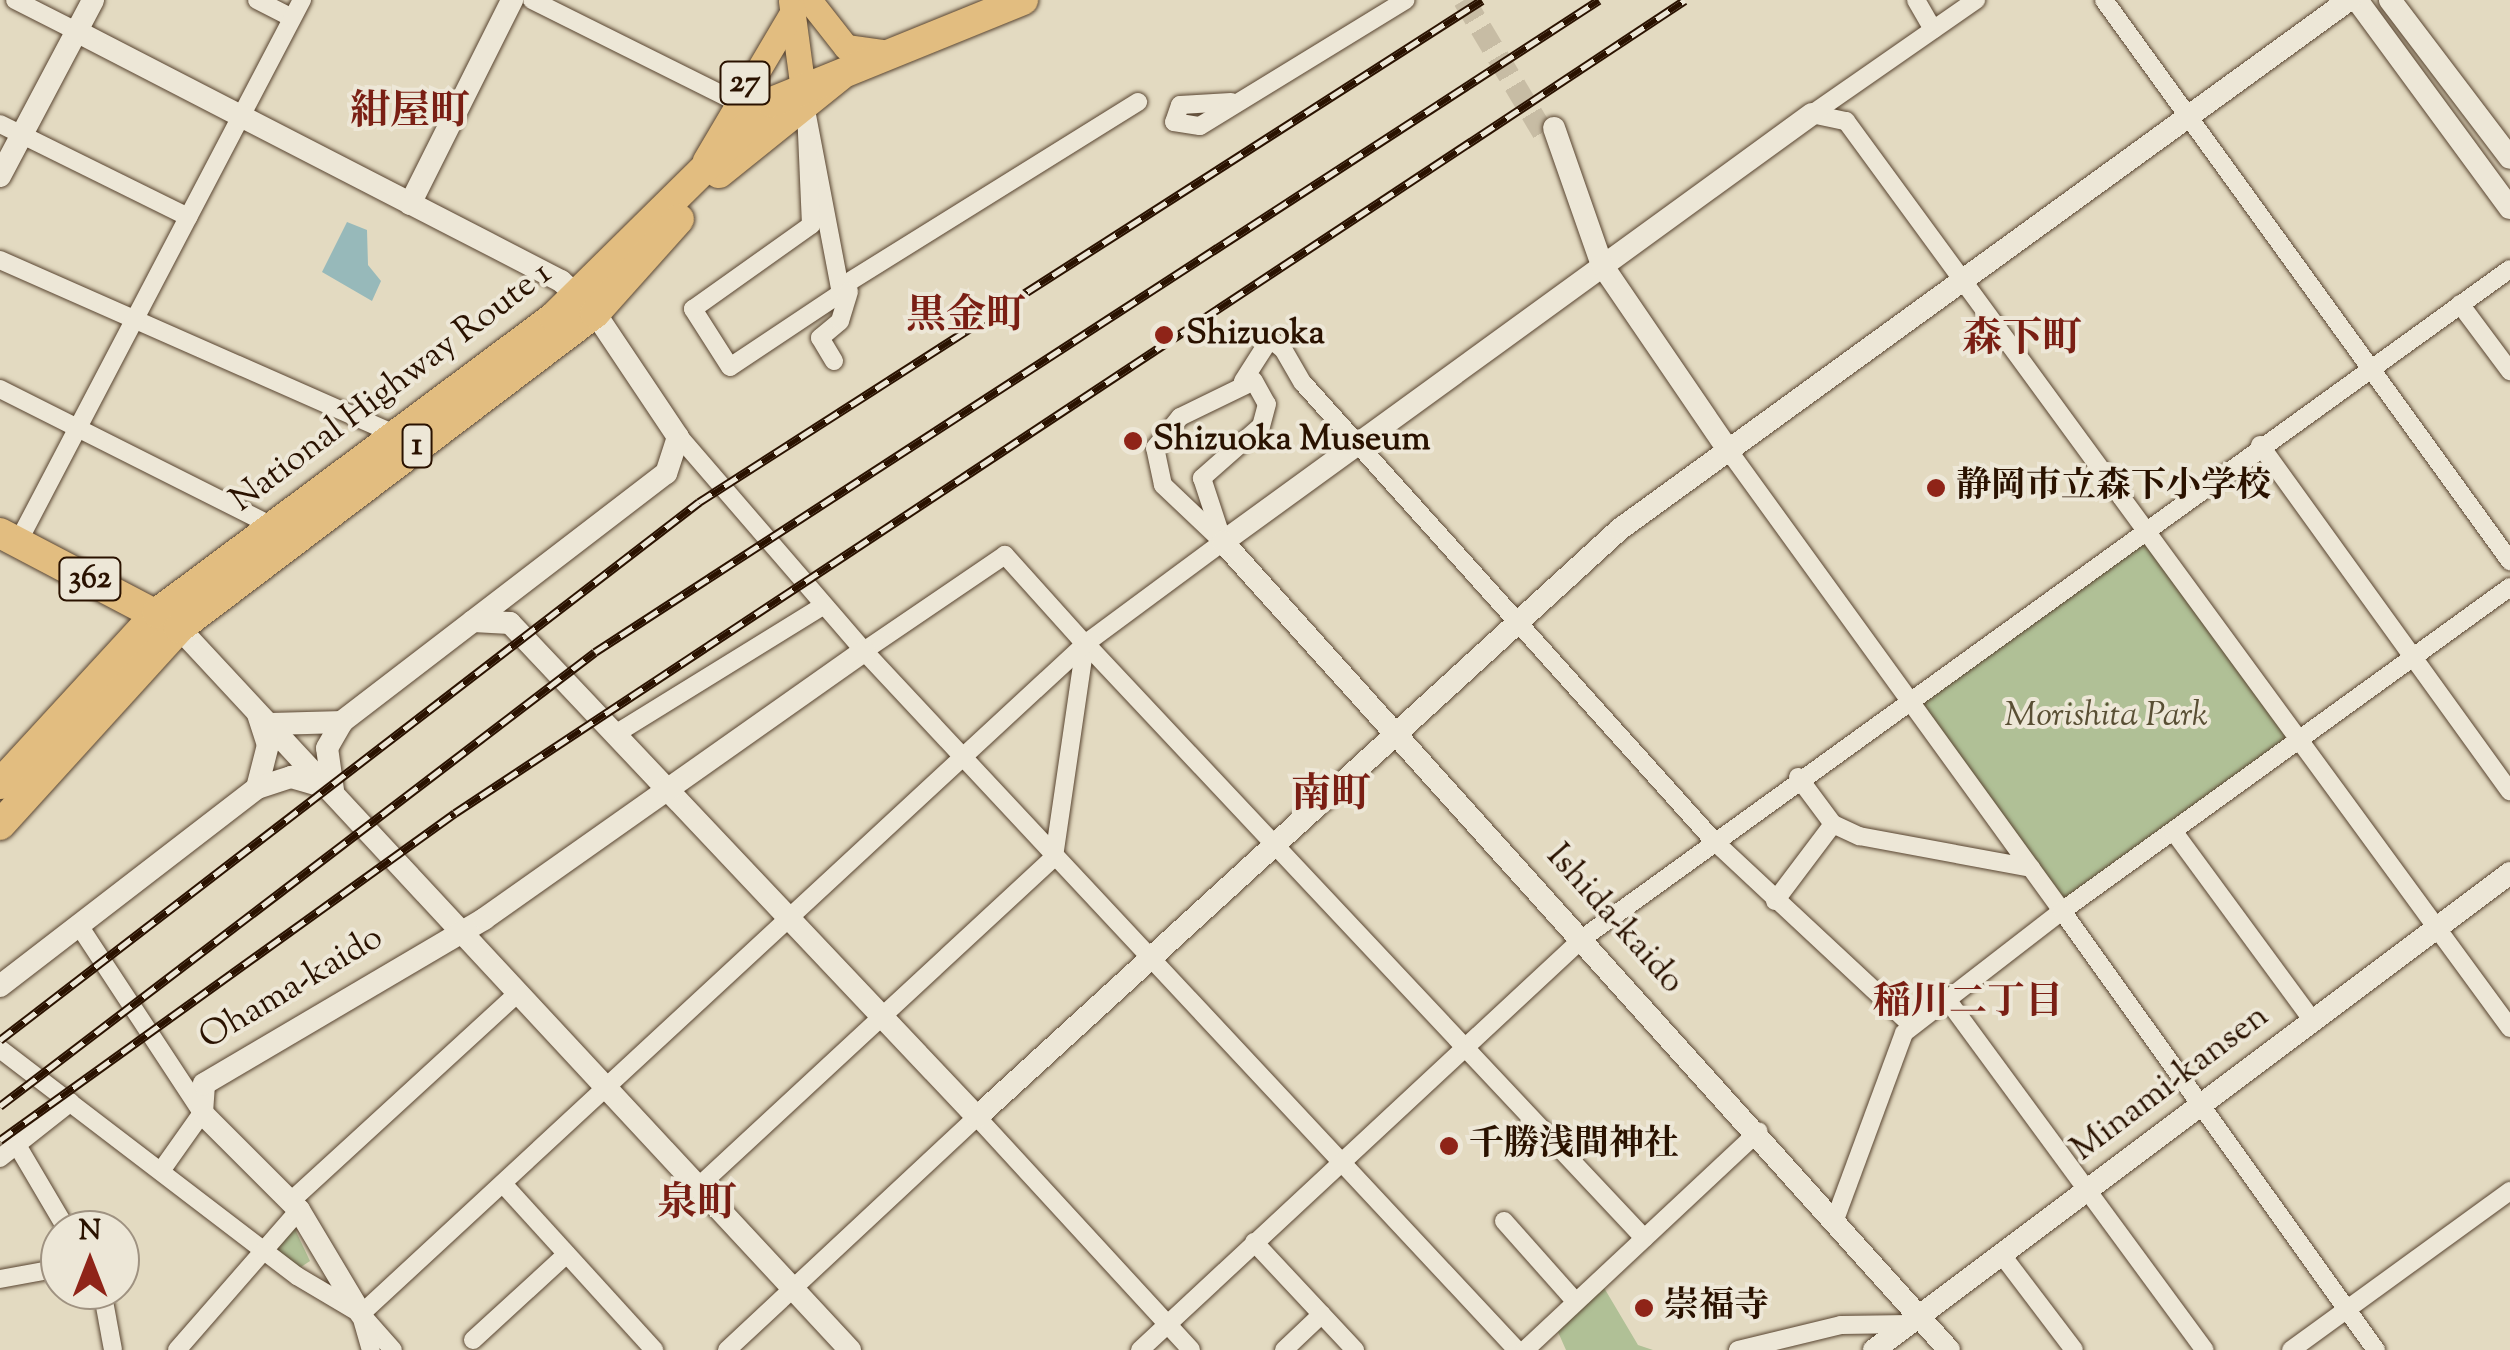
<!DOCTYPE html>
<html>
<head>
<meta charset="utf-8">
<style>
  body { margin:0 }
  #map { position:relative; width:2510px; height:1350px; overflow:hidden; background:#e3dac1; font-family:"Sorts Mill Goudy","Noto Serif JP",serif }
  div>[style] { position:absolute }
  .green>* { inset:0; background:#b0c096 }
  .water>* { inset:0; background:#97b9ba }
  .secondary-tunnel>* { height:22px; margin-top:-11px; transform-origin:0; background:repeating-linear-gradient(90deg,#c7bca4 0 22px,transparent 0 33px) }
  .roads { filter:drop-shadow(0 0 2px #584430) drop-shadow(0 0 2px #584430) }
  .street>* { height:18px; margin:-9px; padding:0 9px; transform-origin:9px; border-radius:9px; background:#ede7d7 }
  .secondary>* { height:22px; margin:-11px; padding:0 11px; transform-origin:11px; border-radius:11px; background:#ede7d7 }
  .primary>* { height:25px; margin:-12.5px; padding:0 12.5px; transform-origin:12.5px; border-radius:12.5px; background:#e2bd80 }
  .highway>* { height:30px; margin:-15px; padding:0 15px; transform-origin:15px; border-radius:15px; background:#e2bd80 }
  .rail>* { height:9px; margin-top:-4.5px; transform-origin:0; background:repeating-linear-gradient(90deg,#ede7d7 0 15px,#2a1200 0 30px); box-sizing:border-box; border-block:2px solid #2a1200 }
  .dots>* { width:28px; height:28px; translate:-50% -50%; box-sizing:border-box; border:5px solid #ede7d7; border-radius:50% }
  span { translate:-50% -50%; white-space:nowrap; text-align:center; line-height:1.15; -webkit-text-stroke:8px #ede7d7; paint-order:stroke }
  .shield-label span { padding:2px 8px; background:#ede7d7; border:2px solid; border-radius:8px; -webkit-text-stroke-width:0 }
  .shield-label { font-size:32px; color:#2a1200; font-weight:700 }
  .poi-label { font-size:35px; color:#2a1200; font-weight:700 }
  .left { translate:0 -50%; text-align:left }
  .street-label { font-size:35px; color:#2a1200 }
  .park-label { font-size:35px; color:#594f34; font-style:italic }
  .neighbourhood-label { font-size:38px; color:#7a1f14; font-weight:700 }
  .quarter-label { font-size:40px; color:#7a1f14; font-weight:700 }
  .north { position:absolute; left:40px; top:1210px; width:100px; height:100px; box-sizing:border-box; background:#ede7d7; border:2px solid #9f9281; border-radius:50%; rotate:0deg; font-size:28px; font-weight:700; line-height:40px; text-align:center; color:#2a1200 }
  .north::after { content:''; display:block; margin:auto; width:35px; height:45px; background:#8f2418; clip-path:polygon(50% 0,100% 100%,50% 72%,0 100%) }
</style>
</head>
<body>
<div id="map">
  <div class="green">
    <div style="clip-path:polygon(2143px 539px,2289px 737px,2062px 900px,1917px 698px)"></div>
    <div style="clip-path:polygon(292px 1223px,310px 1261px,298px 1269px,269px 1249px)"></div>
    <div style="clip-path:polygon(1603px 1286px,1638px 1345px,1653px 1350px,1566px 1350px,1558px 1332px)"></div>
  </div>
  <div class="water">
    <div style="clip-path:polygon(347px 222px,367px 230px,368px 265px,381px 281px,372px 301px,322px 272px)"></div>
  </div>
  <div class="secondary-tunnel">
    <div style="left:1464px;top:0;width:158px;rotate:59.2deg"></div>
  </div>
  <div class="roads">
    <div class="street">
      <div style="left:15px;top:0;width:68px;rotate:26.9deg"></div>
      <div style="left:257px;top:0;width:39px;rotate:27deg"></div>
      <div style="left:532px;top:0;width:225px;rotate:26.5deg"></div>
      <div style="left:1916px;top:0;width:34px;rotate:60deg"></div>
      <div style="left:2104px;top:0;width:693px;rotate:54.11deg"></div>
      <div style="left:1231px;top:102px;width:51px;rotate:176.6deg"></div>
      <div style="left:1180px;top:105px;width:18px;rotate:109deg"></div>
      <div style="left:1174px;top:122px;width:26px;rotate:9deg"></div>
      <div style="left:1200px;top:126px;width:241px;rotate:-31.5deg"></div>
      <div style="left:806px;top:110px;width:186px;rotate:79.2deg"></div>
      <div style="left:841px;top:293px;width:133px;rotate:146.3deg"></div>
      <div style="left:730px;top:367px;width:69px;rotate:-122.5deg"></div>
      <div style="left:693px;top:309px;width:145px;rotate:-35.4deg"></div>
      <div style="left:811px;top:225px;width:115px;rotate:-92.5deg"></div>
      <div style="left:1812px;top:114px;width:35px;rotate:12deg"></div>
      <div style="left:1846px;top:121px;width:1124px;rotate:53.79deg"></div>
      <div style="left:1812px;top:114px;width:200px;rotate:-34.8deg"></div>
      <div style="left:0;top:124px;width:210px;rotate:26.3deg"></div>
      <div style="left:0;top:260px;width:433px;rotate:23.8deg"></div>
      <div style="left:852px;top:280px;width:337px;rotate:-31.9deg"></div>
      <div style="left:2460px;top:304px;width:84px;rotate:53.3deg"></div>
      <div style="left:834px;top:361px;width:27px;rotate:-121deg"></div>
      <div style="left:820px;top:338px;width:26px;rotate:-40deg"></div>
      <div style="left:840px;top:321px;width:31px;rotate:-73deg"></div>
      <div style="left:1243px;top:381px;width:50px;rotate:-57.3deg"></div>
      <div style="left:1270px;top:339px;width:16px;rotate:38deg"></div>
      <div style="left:1283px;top:349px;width:39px;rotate:60deg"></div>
      <div style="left:1303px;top:383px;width:615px;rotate:48.1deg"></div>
      <div style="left:1714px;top:841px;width:270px;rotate:43deg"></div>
      <div style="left:1254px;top:381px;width:26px;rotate:61deg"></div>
      <div style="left:1267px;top:404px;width:23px;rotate:105deg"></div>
      <div style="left:1261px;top:426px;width:79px;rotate:138.6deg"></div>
      <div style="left:1202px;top:478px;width:67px;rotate:71.8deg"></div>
      <div style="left:1223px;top:542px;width:83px;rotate:-136.5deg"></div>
      <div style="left:1163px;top:485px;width:38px;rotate:-102deg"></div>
      <div style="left:1155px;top:448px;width:40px;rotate:-51deg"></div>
      <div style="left:1180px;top:417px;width:82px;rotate:-25.9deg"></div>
      <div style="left:0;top:389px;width:302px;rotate:26.7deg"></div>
      <div style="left:676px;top:433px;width:288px;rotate:49.2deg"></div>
      <div style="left:864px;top:651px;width:957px;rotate:46.95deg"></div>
      <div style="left:2260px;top:445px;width:427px;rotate:54.2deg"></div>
      <div style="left:1726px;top:447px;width:573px;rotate:54.09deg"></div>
      <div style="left:2062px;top:911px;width:553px;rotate:-35.87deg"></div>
      <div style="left:18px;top:542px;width:612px;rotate:-62.35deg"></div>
      <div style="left:1087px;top:645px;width:814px;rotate:46.79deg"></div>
      <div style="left:617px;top:733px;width:242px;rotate:-31.7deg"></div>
      <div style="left:1798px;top:777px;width:59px;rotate:53.3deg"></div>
      <div style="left:1833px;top:824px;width:29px;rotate:25deg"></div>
      <div style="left:1859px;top:836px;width:175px;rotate:10.5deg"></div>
      <div style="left:2174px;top:832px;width:233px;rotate:53.7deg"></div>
      <div style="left:1775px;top:901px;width:96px;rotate:-53deg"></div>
      <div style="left:78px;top:924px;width:226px;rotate:56.7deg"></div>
      <div style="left:202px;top:1113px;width:71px;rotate:125.3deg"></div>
      <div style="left:1946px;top:998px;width:437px;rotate:53.7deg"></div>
      <div style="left:0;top:1049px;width:374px;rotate:37.4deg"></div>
      <div style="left:297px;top:1276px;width:74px;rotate:30.7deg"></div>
      <div style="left:361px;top:1314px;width:48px;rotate:48.4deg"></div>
      <div style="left:17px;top:1145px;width:99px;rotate:59.5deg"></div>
      <div style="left:0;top:1158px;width:90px;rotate:-38.3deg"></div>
      <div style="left:505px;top:1186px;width:222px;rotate:47.7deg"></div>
      <div style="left:699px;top:1186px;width:484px;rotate:-42.8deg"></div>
      <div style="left:1054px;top:857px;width:215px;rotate:-81.7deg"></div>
      <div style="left:1085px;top:644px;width:172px;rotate:-36.5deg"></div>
      <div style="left:291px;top:1201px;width:308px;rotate:-42.5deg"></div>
      <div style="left:1836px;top:1217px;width:196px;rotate:-69.7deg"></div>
      <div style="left:1904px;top:1033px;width:200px;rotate:-37.7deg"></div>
      <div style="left:2062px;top:911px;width:540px;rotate:54.43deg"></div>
      <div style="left:1504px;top:1221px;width:108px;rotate:48.4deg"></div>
      <div style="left:1254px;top:1242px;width:148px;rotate:46.9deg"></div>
      <div style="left:2002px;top:1255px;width:119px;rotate:52.8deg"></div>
      <div style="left:0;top:1279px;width:61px;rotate:-10.4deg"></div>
      <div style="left:102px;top:1290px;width:61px;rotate:79.6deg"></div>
      <div style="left:361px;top:1314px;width:986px;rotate:-42.78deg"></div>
      <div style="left:1085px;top:644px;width:120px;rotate:-132deg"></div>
      <div style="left:1005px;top:555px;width:171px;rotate:145.8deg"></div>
      <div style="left:362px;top:1319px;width:32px;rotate:74deg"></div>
      <div style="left:473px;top:1340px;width:127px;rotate:-42.5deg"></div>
      <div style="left:177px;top:1350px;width:186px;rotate:-48.9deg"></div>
      <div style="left:727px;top:1350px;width:342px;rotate:-43deg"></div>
      <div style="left:977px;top:1117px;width:316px;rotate:47.4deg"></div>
      <div style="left:1140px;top:1350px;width:605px;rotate:-42.92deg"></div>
      <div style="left:1583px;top:938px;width:1143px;rotate:-35.82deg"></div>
      <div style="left:1284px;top:1350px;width:52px;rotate:-43.5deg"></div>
      <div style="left:1525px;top:1350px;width:320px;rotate:-43.1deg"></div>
      <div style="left:1738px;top:1350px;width:106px;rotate:-13.6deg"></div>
      <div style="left:1841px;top:1325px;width:68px;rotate:-0.8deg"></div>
      <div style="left:2291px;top:1350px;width:271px;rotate:-36deg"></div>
    </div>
    <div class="secondary">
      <div style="left:2357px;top:0;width:258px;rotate:53.7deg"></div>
      <div style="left:2390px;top:0;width:198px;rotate:52.8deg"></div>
      <div style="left:76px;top:31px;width:546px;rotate:27.27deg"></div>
      <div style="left:561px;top:281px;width:47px;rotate:43.3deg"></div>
      <div style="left:595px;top:313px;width:149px;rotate:56.2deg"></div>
      <div style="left:678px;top:437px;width:38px;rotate:108deg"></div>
      <div style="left:666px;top:473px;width:409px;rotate:142.5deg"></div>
      <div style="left:342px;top:722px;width:70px;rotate:178.4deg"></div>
      <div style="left:1812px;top:114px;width:728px;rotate:144deg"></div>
      <div style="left:1223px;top:542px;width:1086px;rotate:48.06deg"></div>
      <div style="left:1554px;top:128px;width:145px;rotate:70.7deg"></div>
      <div style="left:1602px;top:265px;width:220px;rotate:55.7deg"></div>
      <div style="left:0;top:176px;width:199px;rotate:-62.1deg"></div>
      <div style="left:410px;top:204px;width:228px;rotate:-63.4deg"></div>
      <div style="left:473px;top:621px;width:37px;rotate:3deg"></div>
      <div style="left:510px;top:623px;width:680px;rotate:46.61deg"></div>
      <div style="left:977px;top:1117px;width:871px;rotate:-42.44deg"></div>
      <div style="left:1620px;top:529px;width:901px;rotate:-35.97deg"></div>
      <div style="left:179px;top:628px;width:986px;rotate:47.1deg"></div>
      <div style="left:257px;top:788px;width:44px;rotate:-75.7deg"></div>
      <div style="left:268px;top:745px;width:32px;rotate:-108deg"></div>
      <div style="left:333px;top:790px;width:42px;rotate:-98.1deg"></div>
      <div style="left:327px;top:748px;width:30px;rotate:-60deg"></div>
      <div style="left:0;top:986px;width:324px;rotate:-37.6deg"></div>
      <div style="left:257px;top:788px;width:36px;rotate:-18deg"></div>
      <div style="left:291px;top:777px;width:33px;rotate:16deg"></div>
      <div style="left:361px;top:1314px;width:121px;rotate:-120.8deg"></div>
      <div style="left:299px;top:1210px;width:137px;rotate:-135deg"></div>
      <div style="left:202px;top:1113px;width:29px;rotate:-86deg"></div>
      <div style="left:204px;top:1084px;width:325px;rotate:-30.5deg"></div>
      <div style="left:484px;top:919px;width:465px;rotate:-35.2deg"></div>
      <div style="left:1874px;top:1350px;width:795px;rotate:-36.87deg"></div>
    </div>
    <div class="primary">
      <div style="left:809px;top:0;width:60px;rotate:51.8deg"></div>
      <div style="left:846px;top:47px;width:43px;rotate:7.9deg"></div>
      <div style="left:791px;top:1px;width:105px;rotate:82.3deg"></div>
      <div style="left:705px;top:160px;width:173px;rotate:-59.4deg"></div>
    </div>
    <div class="highway">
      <div style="left:719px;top:173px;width:156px;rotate:-38.8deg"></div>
      <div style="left:0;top:533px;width:195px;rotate:27.7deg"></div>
      <div style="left:0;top:784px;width:232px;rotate:-47.4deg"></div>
      <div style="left:157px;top:613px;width:495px;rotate:-36.7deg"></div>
      <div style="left:554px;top:317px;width:306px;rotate:-44.6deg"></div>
      <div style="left:772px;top:102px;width:271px;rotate:-22.1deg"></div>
      <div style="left:0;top:825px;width:266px;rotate:-47.7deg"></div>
      <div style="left:179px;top:628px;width:522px;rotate:-37.13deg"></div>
      <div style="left:595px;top:313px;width:126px;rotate:-48.2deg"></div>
    </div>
  </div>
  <div class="rail">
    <div style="left:0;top:1040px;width:882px;rotate:-37.58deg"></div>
    <div style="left:699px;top:502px;width:930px;rotate:-32.66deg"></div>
    <div style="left:0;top:1106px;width:748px;rotate:-37.34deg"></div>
    <div style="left:595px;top:652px;width:1197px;rotate:-33deg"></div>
    <div style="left:0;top:1140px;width:560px;rotate:-35.7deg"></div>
    <div style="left:455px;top:813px;width:1474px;rotate:-33.46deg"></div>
  </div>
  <div class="dots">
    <div style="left:1164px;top:335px;background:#8f2418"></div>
    <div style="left:1133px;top:441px;background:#8f2418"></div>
    <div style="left:1936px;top:488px;background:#8f2418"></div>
    <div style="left:1449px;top:1146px;background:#8f2418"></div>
    <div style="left:1644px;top:1308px;background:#8f2418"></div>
  </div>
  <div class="shield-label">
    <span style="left:745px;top:83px">27</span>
    <span style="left:417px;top:446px">1</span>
    <span style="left:90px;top:579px">362</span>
  </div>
  <div class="poi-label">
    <span class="left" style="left:1186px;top:335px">Shizuoka</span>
    <span class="left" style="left:1153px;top:441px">Shizuoka Museum</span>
    <span class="left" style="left:1956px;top:488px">静岡市立森下小学校</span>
    <span class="left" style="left:1469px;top:1146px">千勝浅間神社</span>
    <span class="left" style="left:1664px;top:1308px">崇福寺</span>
  </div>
  <div class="street-label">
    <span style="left:392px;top:388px;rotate:-37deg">National Highway Route 1</span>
    <span style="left:1614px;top:920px;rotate:48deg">Ishida-kaido</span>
    <span style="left:292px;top:989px;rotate:-31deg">Ohama-kaido</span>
    <span style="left:2171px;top:1084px;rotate:-37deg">Minami-kansen</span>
  </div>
  <div class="park-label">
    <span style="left:2106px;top:717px">Morishita Park</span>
  </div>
  <div class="neighbourhood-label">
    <span style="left:1968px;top:1005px">稲川二丁目</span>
  </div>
  <div class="quarter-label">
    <span style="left:410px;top:114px">紺屋町</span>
    <span style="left:966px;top:318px">黒金町</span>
    <span style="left:2022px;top:341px">森下町</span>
    <span style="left:1331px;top:797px">南町</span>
    <span style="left:697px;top:1206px">泉町</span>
  </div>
  <div class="north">N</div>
</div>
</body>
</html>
